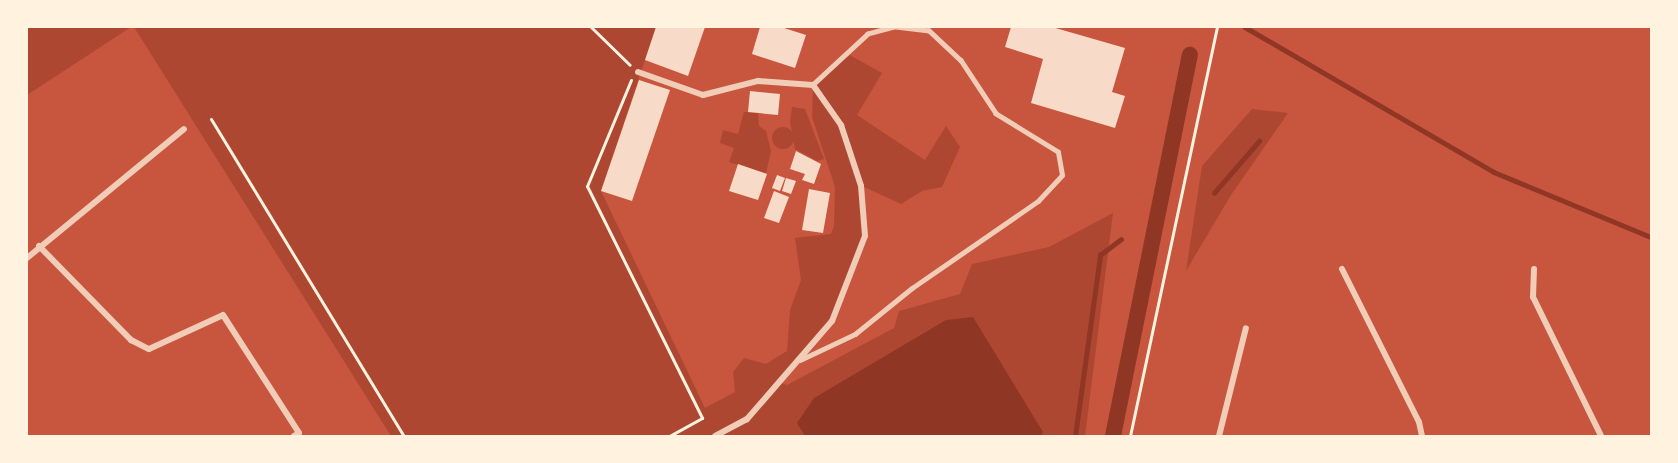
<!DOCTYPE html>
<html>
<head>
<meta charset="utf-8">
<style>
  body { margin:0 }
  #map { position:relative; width:1678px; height:463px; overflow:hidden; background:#c8553d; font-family:Inter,sans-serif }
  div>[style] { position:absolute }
  .green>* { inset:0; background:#ae4732 }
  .round { border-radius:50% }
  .water>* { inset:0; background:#8f3625 }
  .stream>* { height:4.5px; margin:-2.25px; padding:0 2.25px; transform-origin:2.25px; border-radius:2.25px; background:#8f3625 }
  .canal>* { height:16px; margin:-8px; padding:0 8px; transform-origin:8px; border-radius:8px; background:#8f3625 }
  .building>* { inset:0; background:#f7dbc8 }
  .path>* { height:3px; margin:-1.5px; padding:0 1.5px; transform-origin:1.5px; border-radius:1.5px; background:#fff3e0 }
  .service>* { height:4.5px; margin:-2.25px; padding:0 2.25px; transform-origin:2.25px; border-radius:2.25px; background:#f1ccb7 }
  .minor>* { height:6px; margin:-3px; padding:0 3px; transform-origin:3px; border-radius:3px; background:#f1ccb7 }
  span { translate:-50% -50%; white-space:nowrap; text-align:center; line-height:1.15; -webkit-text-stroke:6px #fff3e0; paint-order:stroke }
  .frame { position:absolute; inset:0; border:28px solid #fff3e0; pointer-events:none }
</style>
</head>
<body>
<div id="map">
  <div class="green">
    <div style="clip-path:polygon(27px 27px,131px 27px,27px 95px)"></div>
    <div style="clip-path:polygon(134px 27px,656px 27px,601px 191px,705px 408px,735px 392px,733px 372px,744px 358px,766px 364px,787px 351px,790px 310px,801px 280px,795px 238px,831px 234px,834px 226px,835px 187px,812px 117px,813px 85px,846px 53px,882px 73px,857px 115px,925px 160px,946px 126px,960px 147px,942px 187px,922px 191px,901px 204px,862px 186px,865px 236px,832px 321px,779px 382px,787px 385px,894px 328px,899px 311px,960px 294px,972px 264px,1049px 247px,1113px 213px,1085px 436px,391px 436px)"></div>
    <div style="clip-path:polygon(792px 107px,805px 109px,824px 159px,817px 161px,795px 149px,790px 122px)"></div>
    <div style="clip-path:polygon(1252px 109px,1288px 113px,1231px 195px,1186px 271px,1202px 166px)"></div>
    <div style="clip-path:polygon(744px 112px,758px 113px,759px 126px,766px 131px,771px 151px,766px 173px,729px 162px,734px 148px,720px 143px,723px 130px,738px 134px)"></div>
    <div class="round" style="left:772px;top:127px;width:22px;height:22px"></div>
  </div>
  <div class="water">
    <div style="clip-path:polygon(973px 317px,1043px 432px,1041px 436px,805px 436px,797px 423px,814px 398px,946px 320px)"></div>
  </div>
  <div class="stream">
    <div style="left:1245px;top:27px;width:288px;rotate:30.2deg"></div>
    <div style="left:1494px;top:172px;width:170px;rotate:22.5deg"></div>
    <div style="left:1214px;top:193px;width:69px;rotate:-49.1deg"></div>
    <div style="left:1075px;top:436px;width:183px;rotate:-82.1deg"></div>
    <div style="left:1100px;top:255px;width:26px;rotate:-37deg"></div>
  </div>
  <div class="canal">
    <div style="left:1113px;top:436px;width:389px;rotate:-78.6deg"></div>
  </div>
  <div class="building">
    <div style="clip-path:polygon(656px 27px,705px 27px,688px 76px,645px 60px)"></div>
    <div style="clip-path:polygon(760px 27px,781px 27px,806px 35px,795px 68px,752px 54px)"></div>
    <div style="clip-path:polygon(1011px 27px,1052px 27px,1125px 48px,1112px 92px,1125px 96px,1115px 128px,1031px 103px,1043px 59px,1005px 47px)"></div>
    <div style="clip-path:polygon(639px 80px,670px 90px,632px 201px,601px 191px)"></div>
    <div style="clip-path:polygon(750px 91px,780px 94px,778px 115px,748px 112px)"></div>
    <div style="clip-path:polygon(796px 151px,821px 164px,814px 184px,802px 180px,805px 174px,790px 169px)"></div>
    <div style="clip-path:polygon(738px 164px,767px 174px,758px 200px,729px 191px)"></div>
    <div style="clip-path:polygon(777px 175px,785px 178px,780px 191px,772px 188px)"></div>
    <div style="clip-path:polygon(786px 178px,796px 181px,791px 194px,782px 191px)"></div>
    <div style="clip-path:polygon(809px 189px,830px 193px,823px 233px,802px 230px)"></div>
    <div style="clip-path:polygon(774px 191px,789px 197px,779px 223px,764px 218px)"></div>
  </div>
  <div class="path">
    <div style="left:591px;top:27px;width:54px;rotate:44.3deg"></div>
    <div style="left:631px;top:80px;width:115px;rotate:112.5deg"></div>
    <div style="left:587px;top:186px;width:259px;rotate:63.6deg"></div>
    <div style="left:702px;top:418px;width:38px;rotate:151deg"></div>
    <div style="left:211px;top:119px;width:371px;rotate:58.7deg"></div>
    <div style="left:1130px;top:436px;width:418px;rotate:-78deg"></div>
  </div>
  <div class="service">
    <div style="left:800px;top:360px;width:61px;rotate:-25.3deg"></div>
    <div style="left:855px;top:334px;width:73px;rotate:-38.9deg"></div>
    <div style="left:912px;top:288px;width:153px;rotate:-34.6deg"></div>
    <div style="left:1038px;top:201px;width:35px;rotate:-47deg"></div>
    <div style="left:1062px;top:175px;width:23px;rotate:-100deg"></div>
    <div style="left:1058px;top:152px;width:73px;rotate:-148.5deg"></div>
    <div style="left:996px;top:114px;width:64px;rotate:-123.4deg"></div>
    <div style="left:961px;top:61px;width:44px;rotate:-136.8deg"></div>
    <div style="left:929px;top:31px;width:35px;rotate:-173deg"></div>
    <div style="left:894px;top:27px;width:27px;rotate:165deg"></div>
    <div style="left:868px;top:34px;width:75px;rotate:137.2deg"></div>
  </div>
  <div class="minor">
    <div style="left:638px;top:72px;width:69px;rotate:19.5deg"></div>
    <div style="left:703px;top:95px;width:57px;rotate:-14.3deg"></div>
    <div style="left:758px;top:81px;width:55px;rotate:4.2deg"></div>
    <div style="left:813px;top:85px;width:49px;rotate:55deg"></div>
    <div style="left:841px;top:125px;width:64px;rotate:71.8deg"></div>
    <div style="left:861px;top:186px;width:50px;rotate:85.4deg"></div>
    <div style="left:865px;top:236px;width:91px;rotate:111.2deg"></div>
    <div style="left:832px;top:321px;width:130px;rotate:130.9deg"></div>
    <div style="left:747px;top:419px;width:36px;rotate:152deg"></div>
    <div style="left:39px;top:246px;width:132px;rotate:45.6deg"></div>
    <div style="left:131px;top:340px;width:20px;rotate:27deg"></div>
    <div style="left:149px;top:349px;width:81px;rotate:-24.7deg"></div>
    <div style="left:223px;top:315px;width:140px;rotate:57.2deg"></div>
    <div style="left:299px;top:433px;width:6px;rotate:149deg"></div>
    <div style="left:27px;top:258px;width:203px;rotate:-39.4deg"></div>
    <div style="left:1342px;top:269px;width:171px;rotate:63.3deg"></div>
    <div style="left:1419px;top:422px;width:14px;rotate:78deg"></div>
    <div style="left:1534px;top:269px;width:28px;rotate:92deg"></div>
    <div style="left:1533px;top:297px;width:155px;rotate:63.9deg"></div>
    <div style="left:1219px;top:436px;width:111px;rotate:-76deg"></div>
  </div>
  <div class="frame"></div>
</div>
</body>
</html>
